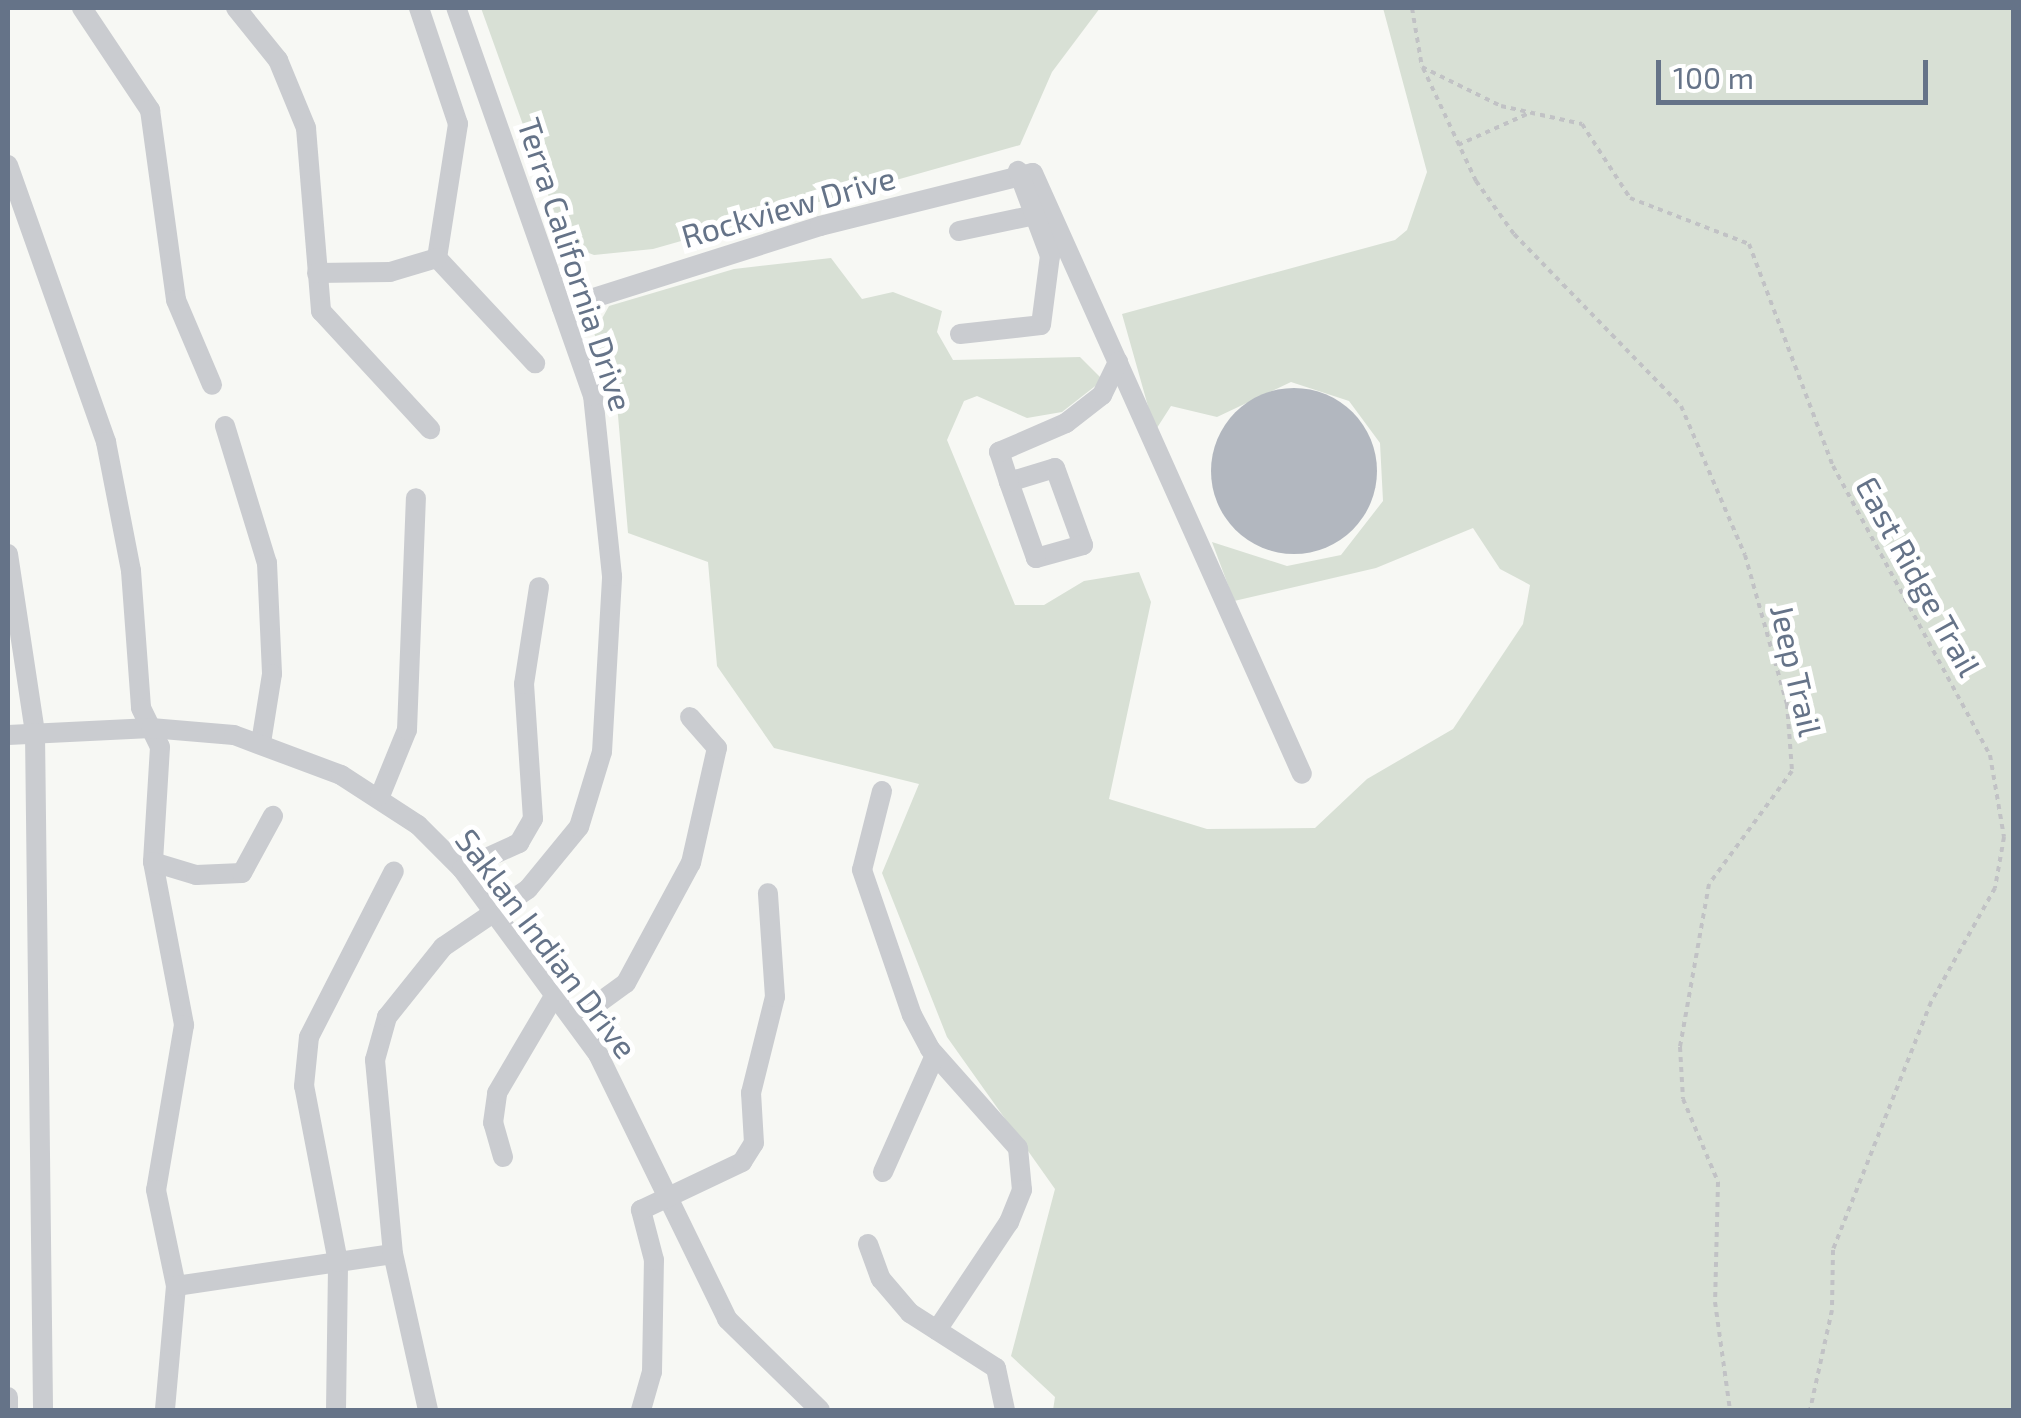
<!DOCTYPE html>
<html>
<head>
<meta charset="utf-8">
<style>
  body { margin:0 }
  #map { position:relative; width:2021px; height:1418px; overflow:hidden; background:#f7f8f4; font-family:"Exo 2",sans-serif }
  div>[style] { position:absolute }
  .green>* { inset:0; background:#d8e0d5 }
  .building>* { inset:0; background:#b2b7bf }
  .round { border-radius:50% }
  .path>* { height:4px; margin-top:-2px; transform-origin:0; background:repeating-linear-gradient(90deg,#c1c2c5 0 5px,transparent 0 10px) }
  .minor>* { height:20px; margin:-10px; padding:0 10px; transform-origin:10px; border-radius:10px; background:#caccd0 }
  span { translate:-50% -50%; white-space:nowrap; text-align:center; line-height:1.15; -webkit-text-stroke:10px #fff; paint-order:stroke }
  .street-label { font-size:32px; color:#657388 }
  .frame { position:absolute; inset:0; border:10px solid #657388; pointer-events:none }
  .scale { position:absolute; left:1656px; top:60px; width:272px; height:45px; box-sizing:border-box; border:5px solid #657388; border-top:0; padding-left:12px; font-size:30px; line-height:35px; white-space:nowrap; color:#657388; -webkit-text-stroke:8px #fff; paint-order:stroke }
</style>
</head>
<body>
<div id="map">
  <div class="green">
    <div style="clip-path:polygon(481px 8px,1100px 8px,1052px 72px,1020px 145px,653px 249px,594px 255px,568px 245px,559px 225px)"></div>
    <div style="clip-path:polygon(1383px 8px,2013px 8px,2013px 1410px,1053px 1410px,1055px 1397px,1011px 1356px,1055px 1189px,947px 1037px,882px 873px,919px 784px,774px 748px,717px 666px,708px 562px,628px 533px,616px 392px,594px 333px,609px 306px,734px 269px,831px 258px,862px 299px,893px 292px,942px 311px,937px 332px,953px 360px,1080px 357px,1103px 380px,1062px 412px,1027px 418px,977px 396px,964px 401px,947px 440px,1015px 605px,1044px 605px,1084px 581px,1139px 572px,1151px 602px,1109px 799px,1207px 829px,1315px 828px,1367px 779px,1453px 729px,1523px 624px,1530px 585px,1500px 569px,1473px 528px,1376px 568px,1234px 601px,1212px 542px,1287px 566px,1341px 555px,1383px 501px,1380px 443px,1349px 401px,1291px 382px,1217px 417px,1171px 406px,1155px 431px,1122px 314px,1395px 240px,1407px 230px,1427px 172px)"></div>
  </div>
  <div class="building">
    <div class="round" style="left:1211px;top:388px;width:166px;height:166px"></div>
  </div>
  <div class="path">
    <div style="left:1412px;top:8px;width:60px;rotate:80.4deg"></div>
    <div style="left:1422px;top:67px;width:88px;rotate:26.3deg"></div>
    <div style="left:1501px;top:106px;width:83px;rotate:12.5deg"></div>
    <div style="left:1582px;top:124px;width:88px;rotate:57deg"></div>
    <div style="left:1630px;top:198px;width:128px;rotate:21.1deg"></div>
    <div style="left:1749px;top:244px;width:237px;rotate:69.3deg"></div>
    <div style="left:1833px;top:466px;width:329px;rotate:61.5deg"></div>
    <div style="left:1990px;top:755px;width:83px;rotate:80.3deg"></div>
    <div style="left:2004px;top:837px;width:52px;rotate:100deg"></div>
    <div style="left:1995px;top:888px;width:131px;rotate:119.3deg"></div>
    <div style="left:1931px;top:1002px;width:267px;rotate:111.6deg"></div>
    <div style="left:1833px;top:1250px;width:60px;rotate:91deg"></div>
    <div style="left:1832px;top:1310px;width:102px;rotate:102.4deg"></div>
    <div style="left:1423px;top:68px;width:125px;rotate:64.9deg"></div>
    <div style="left:1476px;top:181px;width:65px;rotate:54.4deg"></div>
    <div style="left:1514px;top:234px;width:240px;rotate:45.8deg"></div>
    <div style="left:1681px;top:406px;width:162px;rotate:66.8deg"></div>
    <div style="left:1745px;top:555px;width:155px;rotate:74.3deg"></div>
    <div style="left:1787px;top:704px;width:67px;rotate:85.7deg"></div>
    <div style="left:1792px;top:771px;width:140px;rotate:126.3deg"></div>
    <div style="left:1709px;top:884px;width:166px;rotate:100.1deg"></div>
    <div style="left:1680px;top:1047px;width:52px;rotate:86.7deg"></div>
    <div style="left:1683px;top:1099px;width:90px;rotate:67.1deg"></div>
    <div style="left:1718px;top:1182px;width:120px;rotate:91.4deg"></div>
    <div style="left:1715px;top:1302px;width:109px;rotate:82.1deg"></div>
    <div style="left:1458px;top:145px;width:76px;rotate:-24.2deg"></div>
  </div>
  <div class="minor">
    <div style="left:82px;top:8px;width:123px;rotate:56.3deg"></div>
    <div style="left:150px;top:110px;width:192px;rotate:82.2deg"></div>
    <div style="left:176px;top:300px;width:92px;rotate:67deg"></div>
    <div style="left:236px;top:8px;width:67px;rotate:51.1deg"></div>
    <div style="left:278px;top:60px;width:74px;rotate:67.6deg"></div>
    <div style="left:306px;top:128px;width:184px;rotate:85.3deg"></div>
    <div style="left:321px;top:311px;width:161px;rotate:47.3deg"></div>
    <div style="left:419px;top:8px;width:122px;rotate:71.4deg"></div>
    <div style="left:458px;top:124px;width:136px;rotate:98.9deg"></div>
    <div style="left:437px;top:258px;width:144px;rotate:47deg"></div>
    <div style="left:8px;top:165px;width:294px;rotate:70.5deg"></div>
    <div style="left:106px;top:442px;width:131px;rotate:79deg"></div>
    <div style="left:131px;top:571px;width:137px;rotate:85.8deg"></div>
    <div style="left:141px;top:708px;width:43px;rotate:64deg"></div>
    <div style="left:160px;top:747px;width:115px;rotate:93.5deg"></div>
    <div style="left:153px;top:862px;width:166px;rotate:79.2deg"></div>
    <div style="left:184px;top:1025px;width:167px;rotate:99.6deg"></div>
    <div style="left:156px;top:1190px;width:98px;rotate:78.2deg"></div>
    <div style="left:176px;top:1286px;width:124px;rotate:95.1deg"></div>
    <div style="left:959px;top:231px;width:78px;rotate:-11.9deg"></div>
    <div style="left:317px;top:273px;width:73px;rotate:-0.8deg"></div>
    <div style="left:390px;top:272px;width:49px;rotate:-16.6deg"></div>
    <div style="left:562px;top:308px;width:271px;rotate:-17.6deg"></div>
    <div style="left:820px;top:226px;width:219px;rotate:-14deg"></div>
    <div style="left:1033px;top:173px;width:658px;rotate:65.89deg"></div>
    <div style="left:960px;top:334px;width:81px;rotate:-6.3deg"></div>
    <div style="left:1041px;top:325px;width:70px;rotate:-82.6deg"></div>
    <div style="left:1050px;top:256px;width:91px;rotate:-110.6deg"></div>
    <div style="left:225px;top:426px;width:143px;rotate:73deg"></div>
    <div style="left:267px;top:563px;width:111px;rotate:87.4deg"></div>
    <div style="left:272px;top:674px;width:70px;rotate:99.1deg"></div>
    <div style="left:1009px;top:482px;width:48px;rotate:-16.9deg"></div>
    <div style="left:1055px;top:468px;width:82px;rotate:70deg"></div>
    <div style="left:1083px;top:545px;width:49px;rotate:164.5deg"></div>
    <div style="left:1036px;top:558px;width:81px;rotate:-109.6deg"></div>
    <div style="left:1009px;top:482px;width:32px;rotate:-108deg"></div>
    <div style="left:999px;top:452px;width:73px;rotate:-23.4deg"></div>
    <div style="left:1066px;top:423px;width:46px;rotate:-37.9deg"></div>
    <div style="left:1102px;top:395px;width:37px;rotate:-64deg"></div>
    <div style="left:8px;top:554px;width:181px;rotate:81.4deg"></div>
    <div style="left:35px;top:733px;width:677px;rotate:89.32deg"></div>
    <div style="left:8px;top:735px;width:143px;rotate:-2.8deg"></div>
    <div style="left:151px;top:728px;width:83px;rotate:4.8deg"></div>
    <div style="left:234px;top:735px;width:114px;rotate:20.5deg"></div>
    <div style="left:341px;top:775px;width:92px;rotate:33deg"></div>
    <div style="left:418px;top:825px;width:62px;rotate:45deg"></div>
    <div style="left:462px;top:869px;width:230px;rotate:53.7deg"></div>
    <div style="left:598px;top:1054px;width:295px;rotate:64deg"></div>
    <div style="left:727px;top:1319px;width:130px;rotate:44.4deg"></div>
    <div style="left:882px;top:791px;width:81px;rotate:104.2deg"></div>
    <div style="left:862px;top:870px;width:153px;rotate:71deg"></div>
    <div style="left:912px;top:1015px;width:38px;rotate:62deg"></div>
    <div style="left:930px;top:1049px;width:132px;rotate:48.4deg"></div>
    <div style="left:1018px;top:1148px;width:42px;rotate:84.6deg"></div>
    <div style="left:1022px;top:1190px;width:35px;rotate:112deg"></div>
    <div style="left:1009px;top:1222px;width:130px;rotate:123.7deg"></div>
    <div style="left:380px;top:796px;width:71px;rotate:-67.8deg"></div>
    <div style="left:407px;top:730px;width:232px;rotate:-87.8deg"></div>
    <div style="left:153px;top:862px;width:45px;rotate:16.8deg"></div>
    <div style="left:196px;top:875px;width:46px;rotate:-2.5deg"></div>
    <div style="left:242px;top:873px;width:65px;rotate:-61.5deg"></div>
    <div style="left:462px;top:869px;width:63px;rotate:-24.5deg"></div>
    <div style="left:519px;top:843px;width:28px;rotate:-60deg"></div>
    <div style="left:533px;top:819px;width:135px;rotate:-93.8deg"></div>
    <div style="left:524px;top:684px;width:98px;rotate:-81.2deg"></div>
    <div style="left:575px;top:1020px;width:63px;rotate:-36deg"></div>
    <div style="left:626px;top:983px;width:136px;rotate:-61.6deg"></div>
    <div style="left:691px;top:863px;width:118px;rotate:-77.3deg"></div>
    <div style="left:717px;top:748px;width:41px;rotate:-131.1deg"></div>
    <div style="left:503px;top:1157px;width:35px;rotate:-106deg"></div>
    <div style="left:493px;top:1123px;width:30px;rotate:-82deg"></div>
    <div style="left:497px;top:1093px;width:116px;rotate:-59.5deg"></div>
    <div style="left:883px;top:1172px;width:128px;rotate:-66deg"></div>
    <div style="left:868px;top:1244px;width:37px;rotate:70deg"></div>
    <div style="left:881px;top:1279px;width:45px;rotate:49.5deg"></div>
    <div style="left:910px;top:1313px;width:102px;rotate:32.6deg"></div>
    <div style="left:996px;top:1368px;width:43px;rotate:77.9deg"></div>
    <div style="left:176px;top:1286px;width:219px;rotate:-8.4deg"></div>
    <div style="left:8px;top:1397px;width:13px;rotate:90deg"></div>
    <div style="left:336px;top:1410px;width:148px;rotate:-89.2deg"></div>
    <div style="left:338px;top:1262px;width:179px;rotate:-100.9deg"></div>
    <div style="left:304px;top:1086px;width:49px;rotate:-84.2deg"></div>
    <div style="left:309px;top:1037px;width:186px;rotate:-62.9deg"></div>
    <div style="left:428px;top:1410px;width:160px;rotate:-102.6deg"></div>
    <div style="left:393px;top:1254px;width:195px;rotate:-95.3deg"></div>
    <div style="left:375px;top:1060px;width:45px;rotate:-74.4deg"></div>
    <div style="left:387px;top:1017px;width:90px;rotate:-51.3deg"></div>
    <div style="left:443px;top:947px;width:103px;rotate:-34.3deg"></div>
    <div style="left:528px;top:889px;width:80px;rotate:-50.6deg"></div>
    <div style="left:579px;top:827px;width:78px;rotate:-73deg"></div>
    <div style="left:602px;top:752px;width:176px;rotate:-86.7deg"></div>
    <div style="left:612px;top:576px;width:181px;rotate:-96deg"></div>
    <div style="left:593px;top:396px;width:411px;rotate:-109.4deg"></div>
    <div style="left:641px;top:1410px;width:40px;rotate:-74deg"></div>
    <div style="left:652px;top:1372px;width:112px;rotate:-89deg"></div>
    <div style="left:654px;top:1260px;width:52px;rotate:-104.6deg"></div>
    <div style="left:641px;top:1210px;width:112px;rotate:-25.4deg"></div>
    <div style="left:742px;top:1162px;width:22px;rotate:-58deg"></div>
    <div style="left:754px;top:1143px;width:50px;rotate:-93.4deg"></div>
    <div style="left:751px;top:1093px;width:99px;rotate:-76deg"></div>
    <div style="left:775px;top:997px;width:104px;rotate:-93.9deg"></div>
  </div>
  <div class="street-label">
    <span style="left:788px;top:206px;rotate:-16deg">Rockview Drive</span>
    <span style="left:576px;top:264px;rotate:72deg">Terra California Drive</span>
    <span style="left:1919px;top:576px;rotate:61deg">East Ridge Trail</span>
    <span style="left:1797px;top:670px;rotate:77deg">Jeep Trail</span>
    <span style="left:547px;top:943px;rotate:53deg">Saklan Indian Drive</span>
  </div>
  <div class="frame"></div>
  <div class="scale">100 m</div>
</div>
</body>
</html>
